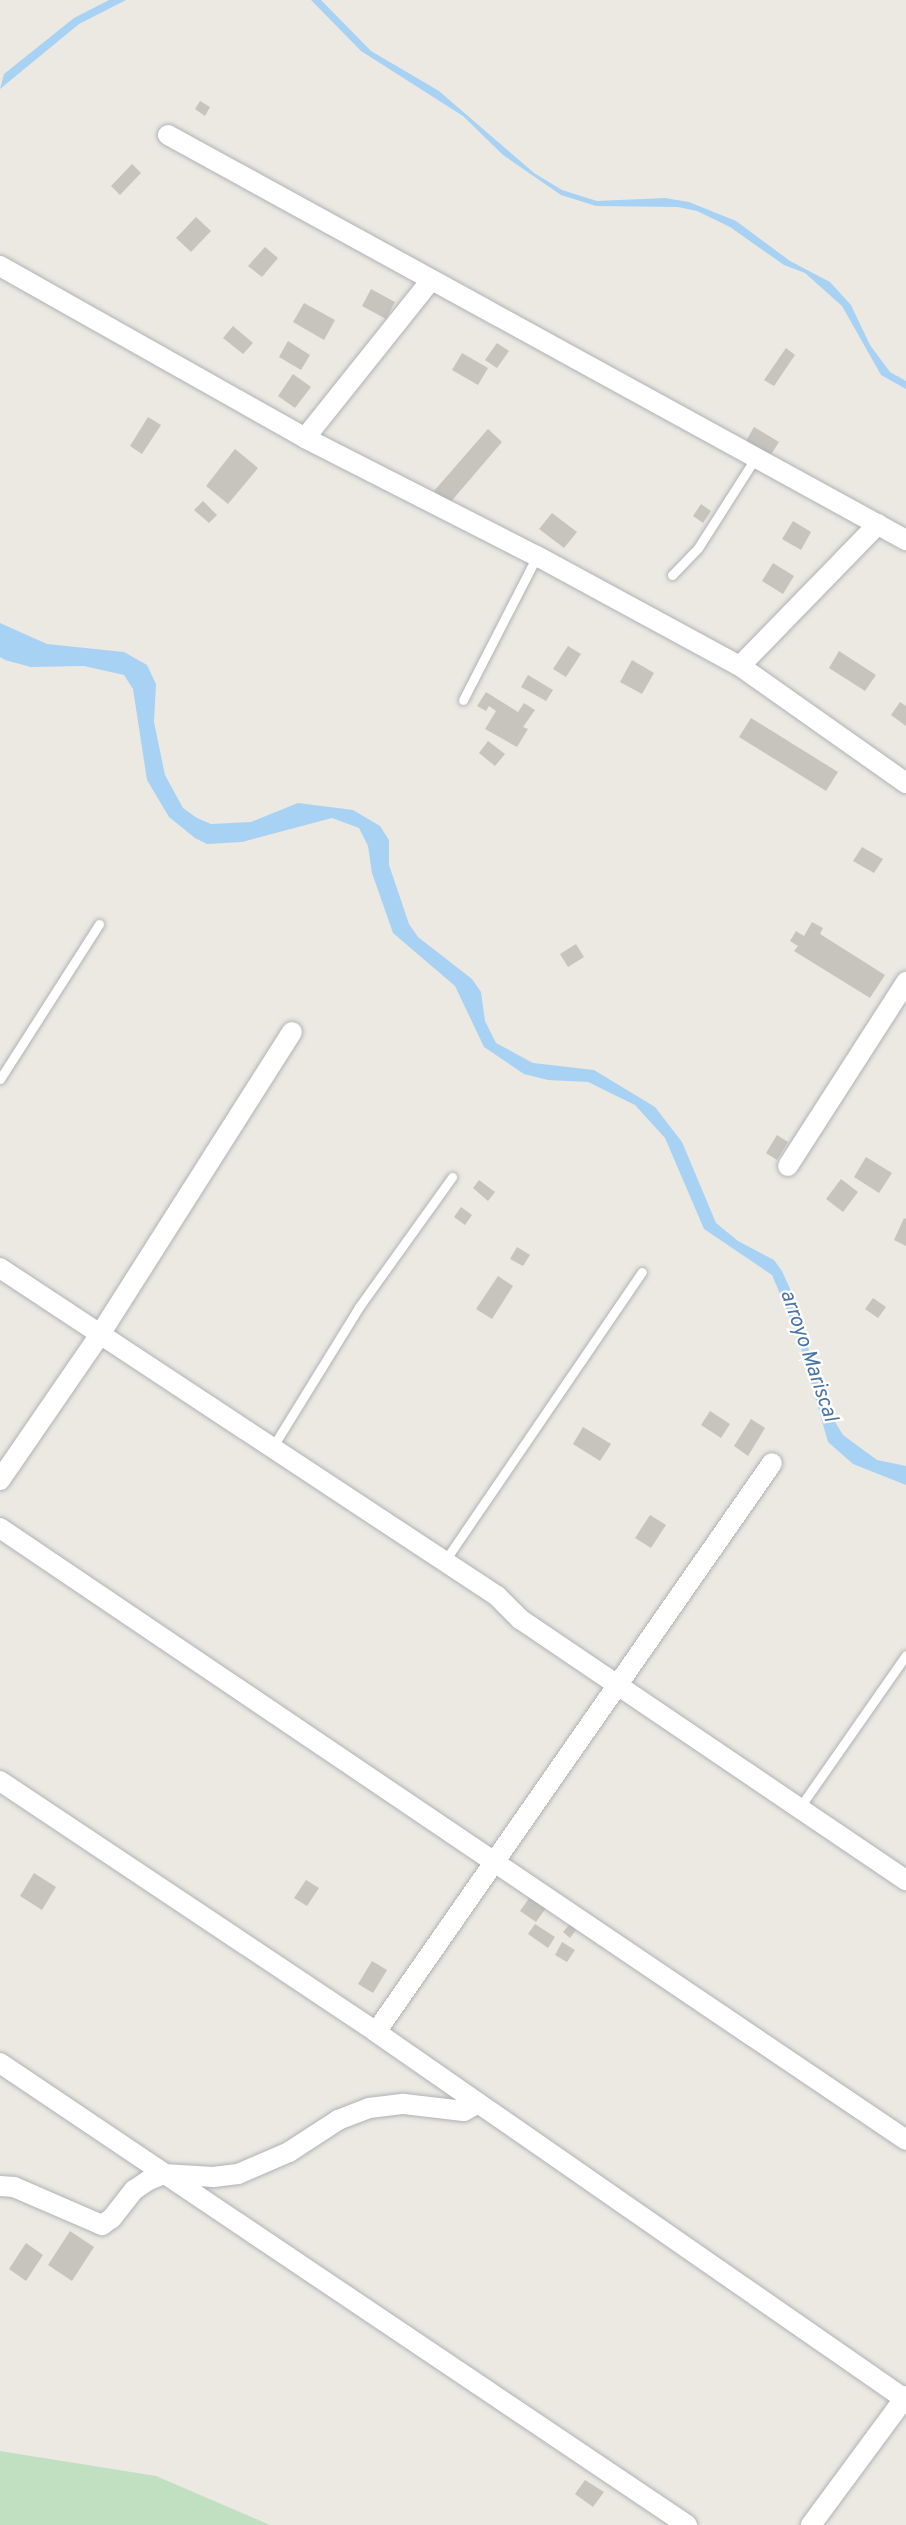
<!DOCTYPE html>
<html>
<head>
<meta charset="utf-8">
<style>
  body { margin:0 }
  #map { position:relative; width:906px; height:2525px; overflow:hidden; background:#ebe9e2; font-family:Overpass,sans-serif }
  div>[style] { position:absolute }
  .green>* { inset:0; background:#c1e0c1 }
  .water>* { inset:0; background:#a8d2f4 }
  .building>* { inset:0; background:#c7c4be }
  .roads { filter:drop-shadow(0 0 2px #afb2b6) drop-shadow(0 0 2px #afb2b6) }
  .lane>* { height:9px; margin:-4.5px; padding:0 4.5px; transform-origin:4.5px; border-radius:4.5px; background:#fff }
  .street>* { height:20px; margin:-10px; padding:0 10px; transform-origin:10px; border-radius:10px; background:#fff }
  span { translate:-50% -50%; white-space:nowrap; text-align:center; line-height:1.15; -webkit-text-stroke:4.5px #fff; paint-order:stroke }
  .water-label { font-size:21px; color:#4974a4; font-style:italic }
</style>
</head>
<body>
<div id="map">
  <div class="green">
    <div style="clip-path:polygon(0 2451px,156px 2476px,270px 2525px,0 2525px)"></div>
  </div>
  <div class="water">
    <div style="clip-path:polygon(109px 0,126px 0,79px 24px,0 89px,4px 74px,74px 18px)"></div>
    <div style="clip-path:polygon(311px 0,321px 0,371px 51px,439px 91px,534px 173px,562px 190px,597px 201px,665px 198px,689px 202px,736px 221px,790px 261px,830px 282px,851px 305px,870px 345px,890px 372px,906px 381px,906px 389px,881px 375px,842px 306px,805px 273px,784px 265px,730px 227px,697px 211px,678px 207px,596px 206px,561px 195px,503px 155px,463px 116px,361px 51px)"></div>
    <div style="clip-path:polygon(0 623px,47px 644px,124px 652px,147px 665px,156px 684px,154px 722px,165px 775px,183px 808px,197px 818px,211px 824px,251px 822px,298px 803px,353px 810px,380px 826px,389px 840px,389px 865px,409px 924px,418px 937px,472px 979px,481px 992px,485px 1021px,496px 1043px,533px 1063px,594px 1070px,655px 1107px,682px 1142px,716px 1223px,738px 1241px,774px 1260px,782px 1271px,795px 1300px,824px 1404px,843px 1435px,877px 1460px,906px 1466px,906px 1485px,853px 1464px,828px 1442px,797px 1334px,772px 1275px,704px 1229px,665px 1138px,635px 1105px,588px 1082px,548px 1080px,524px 1074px,484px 1047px,455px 986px,393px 933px,372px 873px,368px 846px,359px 828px,332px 818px,242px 842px,207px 844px,195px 838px,169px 817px,147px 780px,133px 689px,124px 675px,84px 666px,31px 667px,5px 660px,0 657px)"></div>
  </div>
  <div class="building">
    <div style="clip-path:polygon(200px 101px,210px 107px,205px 116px,195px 109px)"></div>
    <div style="clip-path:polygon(132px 164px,141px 173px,120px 195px,111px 186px)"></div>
    <div style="clip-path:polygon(196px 217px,211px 231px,191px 252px,176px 238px)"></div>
    <div style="clip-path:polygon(265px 247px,278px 258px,262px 277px,248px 266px)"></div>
    <div style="clip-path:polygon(371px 289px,395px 302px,386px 319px,362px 306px)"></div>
    <div style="clip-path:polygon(304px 303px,335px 320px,324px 340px,293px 322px)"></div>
    <div style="clip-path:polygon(233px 326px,253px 343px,243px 354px,223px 338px)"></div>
    <div style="clip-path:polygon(288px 341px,310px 355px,301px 370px,279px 357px)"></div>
    <div style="clip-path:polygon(497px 343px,509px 351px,497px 368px,485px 360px)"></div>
    <div style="clip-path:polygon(786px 348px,795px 355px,774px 386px,764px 380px)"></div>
    <div style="clip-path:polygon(462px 353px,488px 368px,478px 385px,452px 370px)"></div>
    <div style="clip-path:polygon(293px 374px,311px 387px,295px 408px,278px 396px)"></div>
    <div style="clip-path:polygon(148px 417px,161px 425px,142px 454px,130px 446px)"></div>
    <div style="clip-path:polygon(754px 427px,779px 442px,770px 456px,746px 441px)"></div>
    <div style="clip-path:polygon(488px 429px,502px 442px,449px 504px,434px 491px)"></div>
    <div style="clip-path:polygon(235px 449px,258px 468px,228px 504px,206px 486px)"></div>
    <div style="clip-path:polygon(203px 501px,217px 515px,209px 523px,194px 510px)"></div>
    <div style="clip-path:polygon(701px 504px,711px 511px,703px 523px,693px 516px)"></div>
    <div style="clip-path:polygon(552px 513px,577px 532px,564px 548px,539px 529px)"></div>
    <div style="clip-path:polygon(793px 521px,811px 532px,801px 550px,782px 539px)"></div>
    <div style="clip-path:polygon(773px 563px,794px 576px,783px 594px,762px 581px)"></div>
    <div style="clip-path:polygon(568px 646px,581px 654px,566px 677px,553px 669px)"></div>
    <div style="clip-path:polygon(839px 651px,876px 675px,865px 691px,829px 668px)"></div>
    <div style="clip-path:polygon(632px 660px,654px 673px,642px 694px,620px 682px)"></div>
    <div style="clip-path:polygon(528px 675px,553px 690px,546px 701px,521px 687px)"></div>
    <div style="clip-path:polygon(486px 692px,518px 712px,524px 703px,535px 710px,523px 727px,528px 729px,517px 747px,485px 729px,496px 711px,489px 706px,486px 711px,477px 706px)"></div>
    <div style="clip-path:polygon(900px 702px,906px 706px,906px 726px,891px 715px)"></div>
    <div style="clip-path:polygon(751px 718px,838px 772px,826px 791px,739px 737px)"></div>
    <div style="clip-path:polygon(488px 741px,505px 754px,495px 766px,479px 753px)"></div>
    <div style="clip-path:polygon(862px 847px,883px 859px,874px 873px,853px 861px)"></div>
    <div style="clip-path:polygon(812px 922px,823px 928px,820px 934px,885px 975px,870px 998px,794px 951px,798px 946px,790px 941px,796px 931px,804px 936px)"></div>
    <div style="clip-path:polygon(576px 944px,584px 957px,568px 967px,560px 954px)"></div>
    <div style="clip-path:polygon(777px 1135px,788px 1142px,777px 1160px,766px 1153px)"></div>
    <div style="clip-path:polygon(866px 1157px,892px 1173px,879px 1193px,854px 1177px)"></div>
    <div style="clip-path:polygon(841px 1179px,858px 1192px,843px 1212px,826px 1199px)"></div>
    <div style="clip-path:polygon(479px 1180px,495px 1192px,488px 1201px,473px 1188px)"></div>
    <div style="clip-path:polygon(461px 1207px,472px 1215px,465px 1225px,454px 1217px)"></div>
    <div style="clip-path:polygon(904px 1218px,906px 1219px,906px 1246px,894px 1240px)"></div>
    <div style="clip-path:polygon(517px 1247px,530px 1255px,523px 1266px,510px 1259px)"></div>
    <div style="clip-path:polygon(498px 1276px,513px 1286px,492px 1319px,476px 1309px)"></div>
    <div style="clip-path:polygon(873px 1298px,886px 1307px,878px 1318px,865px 1309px)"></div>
    <div style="clip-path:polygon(710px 1411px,730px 1424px,721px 1438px,701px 1425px)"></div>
    <div style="clip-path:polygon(751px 1419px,765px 1428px,748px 1456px,734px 1446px)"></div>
    <div style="clip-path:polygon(583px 1427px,611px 1444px,600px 1461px,573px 1444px)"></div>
    <div style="clip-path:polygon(650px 1515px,666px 1525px,651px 1548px,635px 1538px)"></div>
    <div style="clip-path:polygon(34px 1873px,56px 1887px,42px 1910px,20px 1896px)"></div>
    <div style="clip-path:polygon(306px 1880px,319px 1888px,307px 1906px,294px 1898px)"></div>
    <div style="clip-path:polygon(530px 1897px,546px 1908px,536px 1922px,520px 1911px)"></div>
    <div style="clip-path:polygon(535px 1924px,555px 1937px,548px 1948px,528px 1934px)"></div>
    <div style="clip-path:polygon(570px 1924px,576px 1930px,570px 1938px,563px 1932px)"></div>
    <div style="clip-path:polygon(562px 1942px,575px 1950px,567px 1962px,555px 1955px)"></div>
    <div style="clip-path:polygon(372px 1961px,387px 1970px,373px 1993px,358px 1984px)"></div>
    <div style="clip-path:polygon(70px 2231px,94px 2247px,72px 2281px,48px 2265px)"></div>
    <div style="clip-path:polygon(26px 2243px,43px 2255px,26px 2281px,9px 2269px)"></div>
    <div style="clip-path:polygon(585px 2480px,604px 2492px,593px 2507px,575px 2494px)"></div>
  </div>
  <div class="roads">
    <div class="lane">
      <div style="left:672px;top:575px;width:37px;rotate:-46deg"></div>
      <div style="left:698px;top:548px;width:108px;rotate:-57.5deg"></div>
      <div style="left:463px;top:700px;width:162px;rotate:-62.8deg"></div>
      <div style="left:0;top:1079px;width:184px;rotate:-57.4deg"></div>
      <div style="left:272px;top:1448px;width:166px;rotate:-58.3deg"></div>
      <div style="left:359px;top:1307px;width:160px;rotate:-54.4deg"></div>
      <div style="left:444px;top:1562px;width:351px;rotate:-55.7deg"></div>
      <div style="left:800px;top:1807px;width:185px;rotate:-55.1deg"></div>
    </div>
    <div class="street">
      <div style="left:168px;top:135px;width:842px;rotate:28.76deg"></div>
      <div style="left:0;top:266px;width:350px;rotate:29.4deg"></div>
      <div style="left:305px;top:438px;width:260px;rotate:27deg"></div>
      <div style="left:537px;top:556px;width:231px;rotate:28.5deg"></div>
      <div style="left:740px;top:666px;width:203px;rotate:35.2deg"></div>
      <div style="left:305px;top:438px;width:202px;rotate:-51.4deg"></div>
      <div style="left:740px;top:666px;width:198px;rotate:-45.8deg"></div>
      <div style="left:788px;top:1166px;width:219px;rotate:-57.3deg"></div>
      <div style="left:0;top:1268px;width:595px;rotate:33.42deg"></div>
      <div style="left:497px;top:1596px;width:33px;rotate:45deg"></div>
      <div style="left:520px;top:1619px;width:466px;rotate:34.1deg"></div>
      <div style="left:0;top:1480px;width:175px;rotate:-55.5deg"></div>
      <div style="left:99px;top:1336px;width:360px;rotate:-57.6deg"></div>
      <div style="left:0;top:1528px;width:1093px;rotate:34.04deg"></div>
      <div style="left:0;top:1781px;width:452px;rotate:33.7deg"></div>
      <div style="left:376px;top:2032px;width:645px;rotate:34.77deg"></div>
      <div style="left:376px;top:2032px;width:693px;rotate:-55.16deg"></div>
      <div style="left:0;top:2063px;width:828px;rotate:33.92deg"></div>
      <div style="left:0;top:2186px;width:14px;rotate:4deg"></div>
      <div style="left:14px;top:2187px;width:96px;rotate:23.4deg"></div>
      <div style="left:102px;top:2225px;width:12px;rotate:-35deg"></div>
      <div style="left:112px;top:2218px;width:36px;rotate:-52deg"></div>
      <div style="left:134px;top:2190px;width:18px;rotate:-34deg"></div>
      <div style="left:149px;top:2180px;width:16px;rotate:-22deg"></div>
      <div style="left:164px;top:2174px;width:49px;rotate:3.5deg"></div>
      <div style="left:213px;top:2177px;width:25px;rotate:-7deg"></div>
      <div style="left:238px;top:2174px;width:56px;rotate:-23.3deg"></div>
      <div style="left:289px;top:2152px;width:59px;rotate:-33.1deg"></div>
      <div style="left:338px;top:2120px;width:33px;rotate:-21deg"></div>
      <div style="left:369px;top:2108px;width:35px;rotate:-7deg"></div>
      <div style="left:404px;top:2104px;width:60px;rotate:6.7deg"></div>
      <div style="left:464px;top:2111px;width:16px;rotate:-30deg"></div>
      <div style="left:811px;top:2525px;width:160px;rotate:-53.6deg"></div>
    </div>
  </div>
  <div class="water-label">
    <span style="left:808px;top:1356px;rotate:71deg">arroyo Mariscal</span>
  </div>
</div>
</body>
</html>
